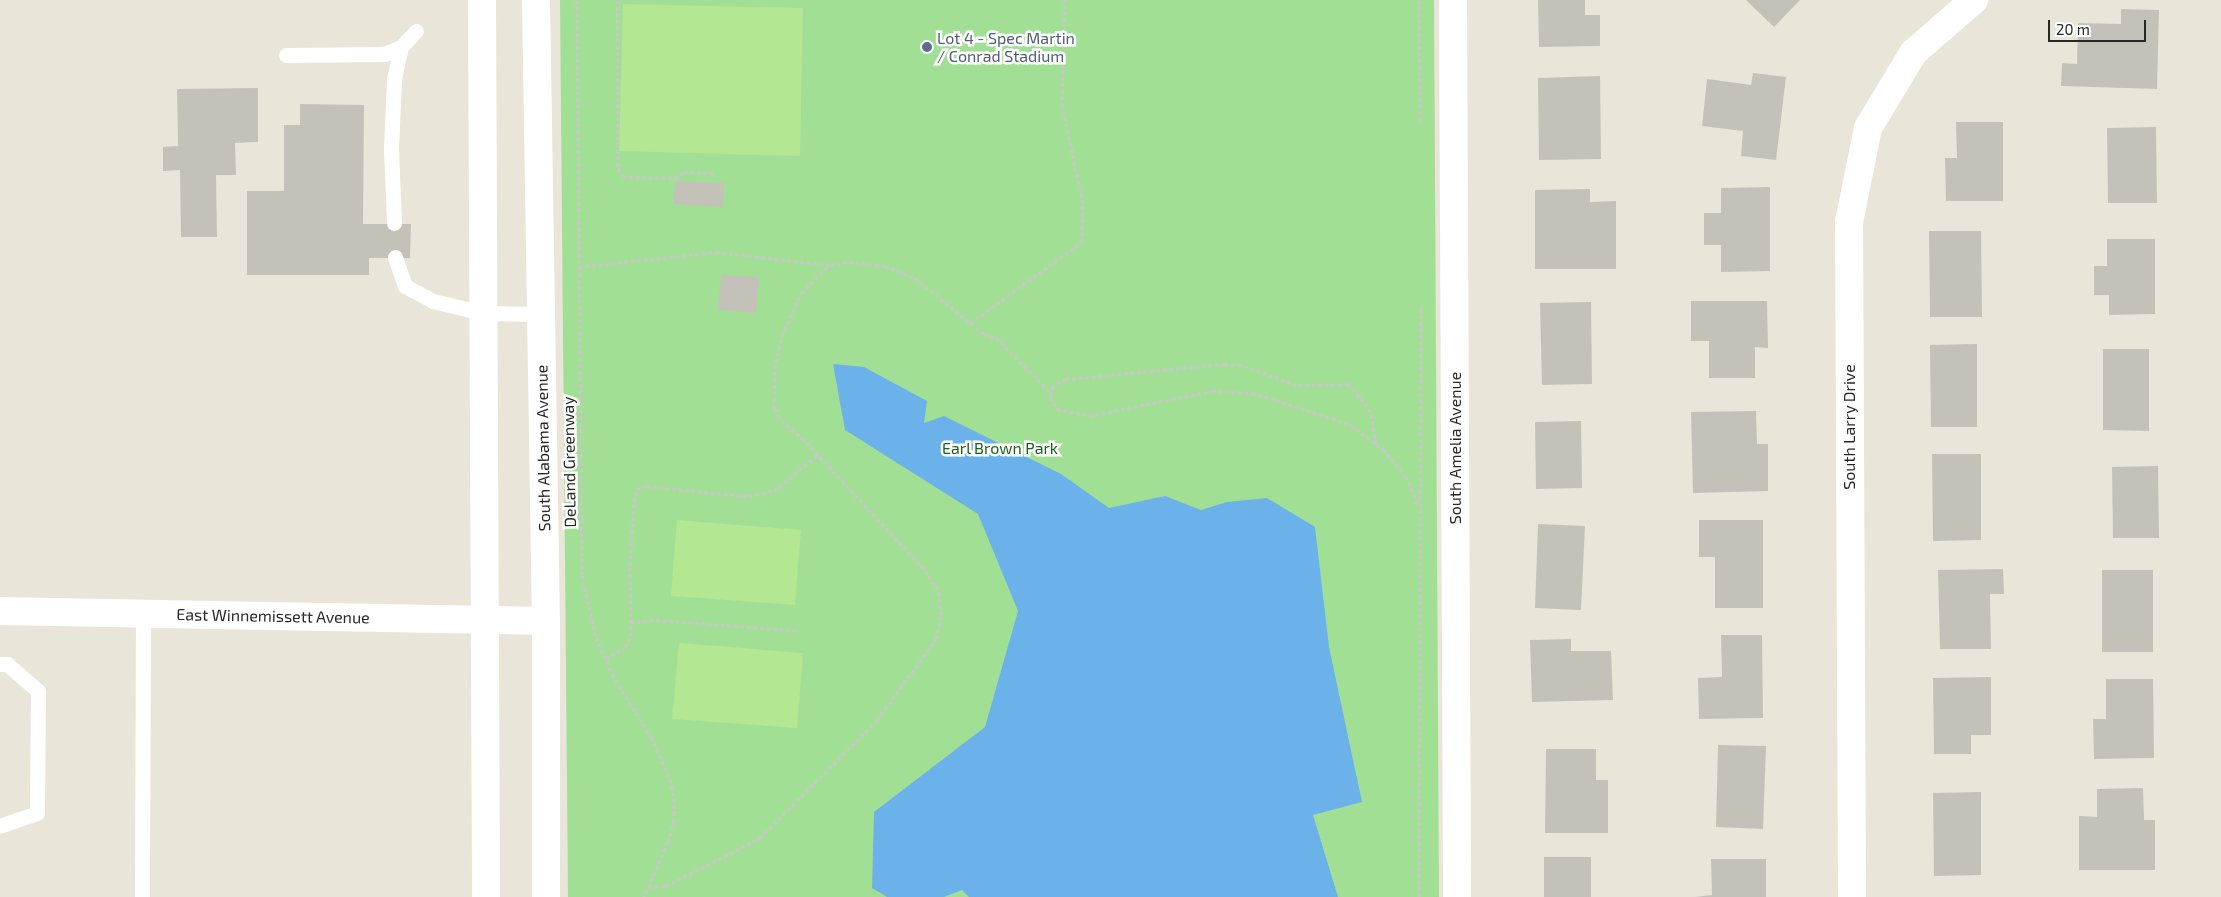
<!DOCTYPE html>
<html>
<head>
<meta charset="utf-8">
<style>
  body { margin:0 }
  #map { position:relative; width:2221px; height:897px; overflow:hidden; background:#e9e5d8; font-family:"Exo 2",sans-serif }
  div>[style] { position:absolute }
  .green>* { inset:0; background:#a1df95 }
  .pitch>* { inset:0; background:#b3e791 }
  .water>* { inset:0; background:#6cb2ea }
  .building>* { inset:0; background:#c4c2b8 }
  .path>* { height:3px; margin-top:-1.5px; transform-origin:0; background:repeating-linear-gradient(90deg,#c7c7c7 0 4px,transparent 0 6.5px) }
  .lane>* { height:15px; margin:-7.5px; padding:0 7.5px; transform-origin:7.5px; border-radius:7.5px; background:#fff }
  .street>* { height:28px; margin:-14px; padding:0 14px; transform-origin:14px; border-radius:14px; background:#fff }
  .secondary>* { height:28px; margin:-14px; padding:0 14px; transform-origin:14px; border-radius:14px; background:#fff }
  .dots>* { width:14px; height:14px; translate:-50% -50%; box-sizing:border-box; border:2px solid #fff; border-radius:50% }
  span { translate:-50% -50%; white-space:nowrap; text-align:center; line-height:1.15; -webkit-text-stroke:5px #fff; paint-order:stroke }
  .service-label { font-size:16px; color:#4e5e75 }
  .left { translate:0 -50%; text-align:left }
  .street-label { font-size:16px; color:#272727 }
  .park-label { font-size:16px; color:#1d601b }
  .scale { position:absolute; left:2048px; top:20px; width:98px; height:22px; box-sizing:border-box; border:2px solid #272727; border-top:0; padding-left:6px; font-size:15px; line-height:18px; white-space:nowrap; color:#272727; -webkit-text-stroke:4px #fff; paint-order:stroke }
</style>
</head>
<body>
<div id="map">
  <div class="green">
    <div style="clip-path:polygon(560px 0,1434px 0,1439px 897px,568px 897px)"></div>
  </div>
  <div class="pitch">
    <div style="clip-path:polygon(623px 4px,803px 8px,800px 156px,619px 151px)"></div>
    <div style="clip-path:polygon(677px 520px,801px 530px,795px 605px,671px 596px)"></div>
    <div style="clip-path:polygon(679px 643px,803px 653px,797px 728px,672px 719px)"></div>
  </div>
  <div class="water">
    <div style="clip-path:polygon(833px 364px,864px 367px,927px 401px,924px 423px,944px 416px,1061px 474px,1109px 508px,1165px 496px,1201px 510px,1227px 502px,1267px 498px,1315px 527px,1329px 647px,1362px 802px,1313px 815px,1338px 897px,969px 897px,962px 890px,944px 897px,887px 897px,872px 888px,874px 812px,985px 727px,1018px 611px,978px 514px,845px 430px)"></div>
  </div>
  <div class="building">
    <div style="clip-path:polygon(1538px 0,1585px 0,1585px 15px,1600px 15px,1600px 46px,1539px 47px)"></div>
    <div style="clip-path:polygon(1746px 0,1800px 0,1774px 27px)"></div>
    <div style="clip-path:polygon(2121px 9px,2159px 10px,2157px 89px,2061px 86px,2062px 63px,2077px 64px,2078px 23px,2121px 24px)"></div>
    <div style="clip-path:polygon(1753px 73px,1786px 77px,1776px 160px,1741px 156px,1743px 131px,1702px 126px,1707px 79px,1751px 85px)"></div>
    <div style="clip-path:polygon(1600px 76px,1601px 159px,1539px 160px,1538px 78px)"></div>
    <div style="clip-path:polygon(258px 88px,258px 142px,235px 143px,236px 175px,216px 175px,217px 237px,181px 237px,180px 170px,163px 171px,163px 147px,178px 146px,177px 89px)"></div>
    <div style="clip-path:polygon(300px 104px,364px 105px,363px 224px,411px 224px,410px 258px,369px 258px,369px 275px,247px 275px,247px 191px,284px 191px,284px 125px,300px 125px)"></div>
    <div style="clip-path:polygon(1956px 122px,2003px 122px,2003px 201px,1946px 201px,1945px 158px,1957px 158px)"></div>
    <div style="clip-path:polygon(2156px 127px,2157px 203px,2108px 203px,2107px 128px)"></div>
    <div style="clip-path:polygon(675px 181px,724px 183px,723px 207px,673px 204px)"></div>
    <div style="clip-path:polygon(1770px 187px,1770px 271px,1721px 272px,1721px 245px,1704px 245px,1704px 213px,1721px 213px,1721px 188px)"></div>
    <div style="clip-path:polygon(1590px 189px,1590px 202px,1616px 201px,1616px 269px,1535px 269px,1535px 190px)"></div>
    <div style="clip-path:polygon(1929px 231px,1981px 231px,1982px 317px,1930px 317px)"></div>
    <div style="clip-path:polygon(2107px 239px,2155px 239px,2155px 314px,2109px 315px,2109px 295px,2094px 295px,2094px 266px,2107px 266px)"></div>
    <div style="clip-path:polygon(721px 275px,759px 277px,756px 313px,718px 310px)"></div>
    <div style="clip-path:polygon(1691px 301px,1767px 301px,1768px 348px,1755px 347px,1755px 378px,1709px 378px,1709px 341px,1691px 341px)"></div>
    <div style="clip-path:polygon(1591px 302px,1592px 384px,1542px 385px,1540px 303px)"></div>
    <div style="clip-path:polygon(1977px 344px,1977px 427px,1931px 427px,1930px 345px)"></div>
    <div style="clip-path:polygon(2103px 349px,2149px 349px,2149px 431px,2103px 430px)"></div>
    <div style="clip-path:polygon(1756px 411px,1757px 444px,1768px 444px,1768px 491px,1693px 493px,1691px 412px)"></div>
    <div style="clip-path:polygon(1581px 421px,1582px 488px,1536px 489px,1535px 422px)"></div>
    <div style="clip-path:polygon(1932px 454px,1981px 454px,1981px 540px,1933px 541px)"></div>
    <div style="clip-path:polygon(2158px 466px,2159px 538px,2113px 538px,2112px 467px)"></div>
    <div style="clip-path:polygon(1699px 520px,1763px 520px,1763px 608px,1715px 608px,1715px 557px,1699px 557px)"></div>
    <div style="clip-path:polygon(1538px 524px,1585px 526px,1581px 610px,1535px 608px)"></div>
    <div style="clip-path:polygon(2003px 569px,2004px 594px,1990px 594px,1991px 649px,1940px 649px,1938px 570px)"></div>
    <div style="clip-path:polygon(2102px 570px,2153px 570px,2153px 652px,2102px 652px)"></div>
    <div style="clip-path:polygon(1721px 635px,1762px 635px,1763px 718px,1699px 719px,1698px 678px,1722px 677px)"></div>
    <div style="clip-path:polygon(1571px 639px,1571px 651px,1611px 651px,1613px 700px,1532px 702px,1530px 640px)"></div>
    <div style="clip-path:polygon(1991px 677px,1991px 735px,1971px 735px,1971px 754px,1934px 754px,1933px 678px)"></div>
    <div style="clip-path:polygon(2106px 679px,2153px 679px,2154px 758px,2094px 759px,2093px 719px,2106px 719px)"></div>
    <div style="clip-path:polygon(1718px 745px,1766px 746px,1763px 829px,1716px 827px)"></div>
    <div style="clip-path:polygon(1546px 749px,1596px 749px,1596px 780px,1608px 780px,1608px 833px,1545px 833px)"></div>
    <div style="clip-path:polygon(2143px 788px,2144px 820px,2155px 820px,2155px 870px,2079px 870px,2079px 816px,2097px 817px,2097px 789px)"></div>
    <div style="clip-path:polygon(1981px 792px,1981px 875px,1934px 876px,1933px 793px)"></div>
    <div style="clip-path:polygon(1544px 857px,1591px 857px,1591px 897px,1544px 897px)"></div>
    <div style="clip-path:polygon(1711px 859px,1766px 859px,1766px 897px,1695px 897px,1712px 895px)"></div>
  </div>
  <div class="path">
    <div style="left:577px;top:0;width:575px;rotate:89.5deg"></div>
    <div style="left:582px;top:575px;width:64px;rotate:77.3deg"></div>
    <div style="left:596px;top:637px;width:40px;rotate:66.6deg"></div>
    <div style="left:612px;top:674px;width:74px;rotate:58.2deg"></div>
    <div style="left:651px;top:737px;width:46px;rotate:65.7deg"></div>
    <div style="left:670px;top:779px;width:19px;rotate:78deg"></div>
    <div style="left:674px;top:798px;width:22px;rotate:90deg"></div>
    <div style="left:674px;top:820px;width:23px;rotate:105deg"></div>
    <div style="left:668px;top:842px;width:60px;rotate:113.6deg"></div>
    <div style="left:618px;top:0;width:168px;rotate:90deg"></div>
    <div style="left:618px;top:168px;width:8px;rotate:60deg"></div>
    <div style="left:622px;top:175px;width:7px;rotate:16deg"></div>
    <div style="left:629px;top:177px;width:46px;rotate:1.2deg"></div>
    <div style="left:675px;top:178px;width:11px;rotate:-34deg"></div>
    <div style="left:684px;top:172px;width:32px;rotate:2deg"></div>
    <div style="left:1419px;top:0;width:124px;rotate:89.5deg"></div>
    <div style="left:579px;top:267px;width:138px;rotate:-6.2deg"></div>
    <div style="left:716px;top:252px;width:114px;rotate:6.6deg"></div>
    <div style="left:970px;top:323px;width:138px;rotate:-35.9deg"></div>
    <div style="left:1082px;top:242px;width:39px;rotate:-89deg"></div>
    <div style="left:1083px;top:203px;width:99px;rotate:-102.2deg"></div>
    <div style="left:1062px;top:106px;width:106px;rotate:-88.4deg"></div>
    <div style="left:1376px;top:444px;width:32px;rotate:-99deg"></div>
    <div style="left:1371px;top:412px;width:36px;rotate:-129deg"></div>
    <div style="left:1348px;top:384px;width:51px;rotate:178.9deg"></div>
    <div style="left:1297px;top:385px;width:59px;rotate:-160.3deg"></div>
    <div style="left:1241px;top:365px;width:16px;rotate:-176deg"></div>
    <div style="left:1225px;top:364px;width:160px;rotate:174.6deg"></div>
    <div style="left:1066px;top:379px;width:15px;rotate:152deg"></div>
    <div style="left:1053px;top:386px;width:11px;rotate:105deg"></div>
    <div style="left:1050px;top:397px;width:14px;rotate:60deg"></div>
    <div style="left:1057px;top:409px;width:33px;rotate:12deg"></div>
    <div style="left:1089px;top:416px;width:126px;rotate:-11.5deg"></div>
    <div style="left:1212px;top:391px;width:40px;rotate:2.9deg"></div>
    <div style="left:1252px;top:393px;width:25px;rotate:16deg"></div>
    <div style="left:1276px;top:400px;width:79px;rotate:18.4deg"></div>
    <div style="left:1351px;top:425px;width:31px;rotate:37deg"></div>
    <div style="left:1376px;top:444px;width:9px;rotate:36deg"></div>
    <div style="left:1383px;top:449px;width:35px;rotate:50deg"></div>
    <div style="left:1406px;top:476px;width:31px;rotate:68deg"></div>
    <div style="left:630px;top:623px;width:26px;rotate:-7deg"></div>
    <div style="left:656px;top:620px;width:145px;rotate:4.3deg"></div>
    <div style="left:606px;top:659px;width:22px;rotate:-32deg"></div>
    <div style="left:625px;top:647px;width:13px;rotate:-61deg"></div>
    <div style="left:631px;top:636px;width:70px;rotate:-90.8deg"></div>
    <div style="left:630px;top:566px;width:64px;rotate:-86.4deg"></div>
    <div style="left:634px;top:502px;width:15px;rotate:-74deg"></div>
    <div style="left:638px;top:488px;width:8px;rotate:-14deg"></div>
    <div style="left:646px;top:486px;width:97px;rotate:5.9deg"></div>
    <div style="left:742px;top:496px;width:20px;rotate:-6deg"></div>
    <div style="left:762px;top:494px;width:18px;rotate:-22deg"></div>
    <div style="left:779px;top:487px;width:50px;rotate:-40.1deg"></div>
    <div style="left:648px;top:887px;width:18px;rotate:-3deg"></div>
    <div style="left:666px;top:886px;width:106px;rotate:-27.1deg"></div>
    <div style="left:760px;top:838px;width:166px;rotate:-45.2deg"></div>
    <div style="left:877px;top:720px;width:100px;rotate:-53.9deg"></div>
    <div style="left:936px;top:639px;width:25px;rotate:-78deg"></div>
    <div style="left:941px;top:615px;width:25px;rotate:-97deg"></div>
    <div style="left:938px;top:590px;width:25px;rotate:-124deg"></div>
    <div style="left:924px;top:569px;width:176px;rotate:-132.9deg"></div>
    <div style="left:804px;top:440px;width:33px;rotate:-139deg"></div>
    <div style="left:779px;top:418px;width:11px;rotate:-117deg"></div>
    <div style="left:774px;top:408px;width:39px;rotate:-89deg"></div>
    <div style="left:775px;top:369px;width:34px;rotate:-78deg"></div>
    <div style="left:782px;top:336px;width:47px;rotate:-66.2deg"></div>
    <div style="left:801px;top:293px;width:40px;rotate:-44deg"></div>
    <div style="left:830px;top:265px;width:19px;rotate:-9deg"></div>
    <div style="left:849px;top:262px;width:36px;rotate:6deg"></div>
    <div style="left:885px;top:266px;width:32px;rotate:22deg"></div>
    <div style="left:915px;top:278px;width:89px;rotate:39.1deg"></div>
    <div style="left:984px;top:334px;width:13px;rotate:18deg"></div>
    <div style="left:996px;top:338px;width:78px;rotate:45deg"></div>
    <div style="left:1419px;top:897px;width:592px;rotate:-89.81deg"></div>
  </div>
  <div class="lane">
    <div style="left:286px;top:55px;width:98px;rotate:-0.6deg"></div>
    <div style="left:384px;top:54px;width:18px;rotate:-22deg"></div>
    <div style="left:401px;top:47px;width:22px;rotate:-47deg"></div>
    <div style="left:394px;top:223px;width:75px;rotate:-92.3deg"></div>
    <div style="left:391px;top:148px;width:69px;rotate:-87.5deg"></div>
    <div style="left:394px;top:79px;width:33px;rotate:-78deg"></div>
    <div style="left:395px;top:257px;width:31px;rotate:71deg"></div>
    <div style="left:405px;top:286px;width:32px;rotate:28deg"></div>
    <div style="left:433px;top:301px;width:51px;rotate:13.5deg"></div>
    <div style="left:483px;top:313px;width:58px;rotate:1deg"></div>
    <div style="left:0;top:664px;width:7px"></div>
    <div style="left:7px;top:664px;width:41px;rotate:41.1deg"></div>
    <div style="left:38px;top:691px;width:122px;rotate:90.5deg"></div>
    <div style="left:37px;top:813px;width:39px;rotate:161deg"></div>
    <div style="left:142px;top:897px;width:283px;rotate:-89.8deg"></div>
  </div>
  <div class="street">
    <div style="left:0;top:611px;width:546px;rotate:1.05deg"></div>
    <div style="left:1852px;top:897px;width:675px;rotate:-90.25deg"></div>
    <div style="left:1849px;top:222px;width:96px;rotate:-78.6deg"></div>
    <div style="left:1868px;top:128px;width:87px;rotate:-59deg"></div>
    <div style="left:1913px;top:53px;width:81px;rotate:-41deg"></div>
  </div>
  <div class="secondary">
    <div style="left:482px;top:0;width:897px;rotate:89.74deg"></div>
    <div style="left:536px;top:0;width:621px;rotate:89.08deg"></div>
    <div style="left:546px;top:621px;width:276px;rotate:90deg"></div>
    <div style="left:1453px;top:0;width:897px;rotate:89.74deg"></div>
  </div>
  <div class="dots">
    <div style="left:927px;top:47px;background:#5c6f8a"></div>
  </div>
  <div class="service-label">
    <span class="left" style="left:937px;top:47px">Lot 4 - Spec Martin<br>/ Conrad Stadium</span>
  </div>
  <div class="street-label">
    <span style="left:1849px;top:427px;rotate:-90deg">South Larry Drive</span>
    <span style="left:543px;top:448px;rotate:-91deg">South Alabama Avenue</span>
    <span style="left:1455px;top:448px;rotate:-90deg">South Amelia Avenue</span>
    <span style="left:569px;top:462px;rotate:-91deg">DeLand Greenway</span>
    <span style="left:273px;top:616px;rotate:1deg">East Winnemissett Avenue</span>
  </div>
  <div class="park-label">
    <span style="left:1000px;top:448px">Earl Brown Park</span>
  </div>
  <div class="scale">20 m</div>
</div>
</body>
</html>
